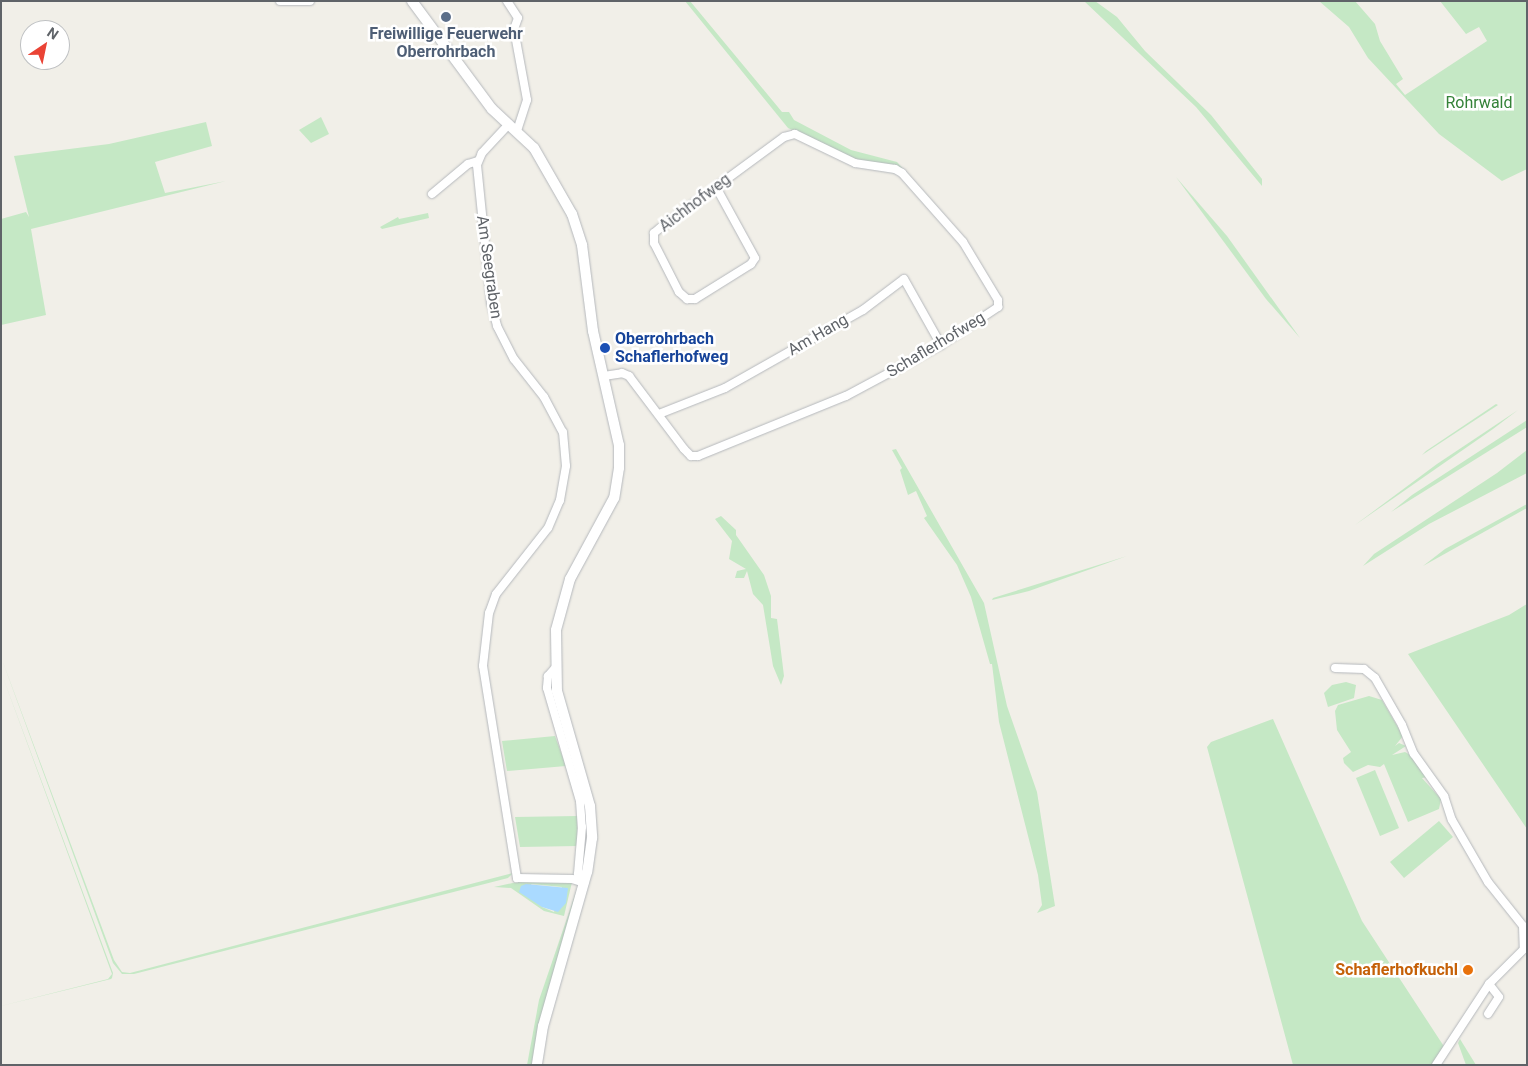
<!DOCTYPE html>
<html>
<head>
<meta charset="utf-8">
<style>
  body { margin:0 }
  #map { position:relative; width:1528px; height:1066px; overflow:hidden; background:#f1efe8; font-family:Roboto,sans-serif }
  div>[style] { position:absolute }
  .green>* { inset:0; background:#c5e8c5 }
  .water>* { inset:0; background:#aadaff }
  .roads { filter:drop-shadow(0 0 1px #b5b8bc) drop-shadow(0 0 1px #b5b8bc) }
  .street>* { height:8px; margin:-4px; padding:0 4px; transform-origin:4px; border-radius:4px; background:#fff }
  .secondary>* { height:10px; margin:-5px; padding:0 5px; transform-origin:5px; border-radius:5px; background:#fff }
  .dots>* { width:14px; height:14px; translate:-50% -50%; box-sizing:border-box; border:2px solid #fff; border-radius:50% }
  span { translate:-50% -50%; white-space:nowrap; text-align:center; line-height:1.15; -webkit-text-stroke:5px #fff; paint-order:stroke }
  .service-label { font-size:16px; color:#4e5e75; font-weight:700 }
  .park-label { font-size:16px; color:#348238 }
  .street-label { font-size:16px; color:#5f6368 }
  .transit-label { font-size:16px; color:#164399; font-weight:700 }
  .left { translate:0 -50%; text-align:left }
  .food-label { font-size:16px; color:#c56008; font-weight:700 }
  .right { translate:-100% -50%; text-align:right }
  .frame { position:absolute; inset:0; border:2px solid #5f6368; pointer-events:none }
  .north { position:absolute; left:20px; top:20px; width:50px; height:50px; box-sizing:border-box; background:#fff; border:1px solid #bfc1c3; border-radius:50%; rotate:34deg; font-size:14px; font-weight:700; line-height:20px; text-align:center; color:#5f6368 }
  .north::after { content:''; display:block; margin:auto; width:18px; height:22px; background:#ea4335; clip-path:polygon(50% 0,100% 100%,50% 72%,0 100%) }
</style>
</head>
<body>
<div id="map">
  <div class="green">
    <div style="clip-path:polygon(685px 1px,690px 1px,782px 112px,789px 112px,794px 120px,851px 150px,897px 162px,942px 212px,903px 171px,862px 163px,788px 128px)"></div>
    <div style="clip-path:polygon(1084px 1px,1095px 1px,1117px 17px,1145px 51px,1211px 115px,1262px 179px,1262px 186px,1196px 107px)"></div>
    <div style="clip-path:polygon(1319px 1px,1355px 1px,1375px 24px,1380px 41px,1403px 79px,1396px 84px,1405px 95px,1487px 41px,1479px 27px,1466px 34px,1440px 1px,1527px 1px,1527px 169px,1502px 181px,1439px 134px,1368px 58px,1349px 27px)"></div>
    <div style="clip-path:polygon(321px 117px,329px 134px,311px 143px,299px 130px)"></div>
    <div style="clip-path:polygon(206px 122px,212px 146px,155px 162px,165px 193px,226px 181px,31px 229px,46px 315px,1px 325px,1px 219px,26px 212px,29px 217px,14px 156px,109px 144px)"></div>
    <div style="clip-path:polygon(1176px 177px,1227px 236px,1300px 338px,1266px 299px)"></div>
    <div style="clip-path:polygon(428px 213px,429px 218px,382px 229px,380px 227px,398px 217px,399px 219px)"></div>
    <div style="clip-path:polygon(1496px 404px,1498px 405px,1422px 455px,1426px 451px)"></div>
    <div style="clip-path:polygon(1518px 410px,1493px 429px,1355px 525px,1437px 464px)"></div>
    <div style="clip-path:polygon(1527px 420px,1527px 427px,1391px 512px,1412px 495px)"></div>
    <div style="clip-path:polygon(896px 449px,984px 603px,1007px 706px,1037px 792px,1055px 906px,1037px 913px,1042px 905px,1038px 875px,999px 722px,992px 664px,990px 664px,971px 597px,957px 565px,924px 518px,927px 516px,916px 491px,908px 495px,900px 470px,902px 468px,892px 450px)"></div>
    <div style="clip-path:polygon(1527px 450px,1527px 473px,1429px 524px,1363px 566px,1374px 554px,1497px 473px)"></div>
    <div style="clip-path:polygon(1527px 504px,1527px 508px,1423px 566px,1445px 549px)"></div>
    <div style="clip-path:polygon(721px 516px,736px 530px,736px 535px,764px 575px,771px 596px,771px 618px,777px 619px,784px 676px,781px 685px,773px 666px,763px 605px,753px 594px,747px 571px,744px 578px,735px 578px,737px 571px,746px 569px,729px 559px,732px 541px,715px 519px)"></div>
    <div style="clip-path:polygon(1127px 556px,1029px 591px,992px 600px,993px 598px)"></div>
    <div style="clip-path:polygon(1527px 604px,1527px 829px,1408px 654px,1509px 615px)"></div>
    <div style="clip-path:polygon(1px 657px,114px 960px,122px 972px,130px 973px,513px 873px,508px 878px,134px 974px,122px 974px,113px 963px)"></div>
    <div style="clip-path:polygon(1px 672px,113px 973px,112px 978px,111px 979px,1px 1006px,108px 979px,112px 974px)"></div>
    <div style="clip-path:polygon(1346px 682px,1356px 685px,1354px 698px,1328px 707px,1324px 693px,1332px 685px)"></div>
    <div style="clip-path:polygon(1369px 696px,1382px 700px,1403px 736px,1395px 746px,1399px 743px,1406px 746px,1392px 755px,1405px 752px,1412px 756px,1428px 777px,1422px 778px,1441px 799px,1439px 809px,1408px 822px,1384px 764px,1380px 767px,1368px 765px,1353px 772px,1344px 763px,1343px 758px,1351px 752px,1337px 730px,1335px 711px,1338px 705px)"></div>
    <div style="clip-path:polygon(1273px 719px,1362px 921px,1445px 1048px,1434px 1065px,1293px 1065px,1207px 747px,1211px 742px)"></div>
    <div style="clip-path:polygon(555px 736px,566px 766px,507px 771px,502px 741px)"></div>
    <div style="clip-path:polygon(1375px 770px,1399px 828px,1380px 836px,1356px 778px)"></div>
    <div style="clip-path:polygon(577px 816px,578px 846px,520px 847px,515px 817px)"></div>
    <div style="clip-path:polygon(1439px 821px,1453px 837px,1404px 878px,1390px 862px)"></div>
    <div style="clip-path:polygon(evenodd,522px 881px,572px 882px,564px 916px,544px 911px,511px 888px,494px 887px,522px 881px,531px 884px,562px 887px,554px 912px,542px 907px,531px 884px)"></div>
    <div style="clip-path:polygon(578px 886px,533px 1065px,527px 1065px,539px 1000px)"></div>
    <div style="clip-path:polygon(1460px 1039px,1476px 1065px,1466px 1065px,1458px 1043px)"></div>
  </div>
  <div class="water">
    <div style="clip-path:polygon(526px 884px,568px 888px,566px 903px,558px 912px,542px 907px,519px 892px,521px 886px)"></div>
  </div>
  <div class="roads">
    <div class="street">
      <div style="left:280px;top:1px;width:30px"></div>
      <div style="left:507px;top:1px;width:20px;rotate:57deg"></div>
      <div style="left:518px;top:18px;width:12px;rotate:110deg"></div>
      <div style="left:514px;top:29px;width:72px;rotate:79.6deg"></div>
      <div style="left:527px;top:100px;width:32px;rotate:108deg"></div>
      <div style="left:509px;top:124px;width:40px;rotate:133deg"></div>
      <div style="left:482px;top:153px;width:13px;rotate:113deg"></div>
      <div style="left:477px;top:165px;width:139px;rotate:84.2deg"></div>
      <div style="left:491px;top:303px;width:24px;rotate:75deg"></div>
      <div style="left:497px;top:326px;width:37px;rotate:63deg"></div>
      <div style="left:514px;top:359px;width:48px;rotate:51.7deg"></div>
      <div style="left:544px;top:397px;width:40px;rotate:62deg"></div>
      <div style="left:563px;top:432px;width:34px;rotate:85deg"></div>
      <div style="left:566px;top:466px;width:35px;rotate:100deg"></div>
      <div style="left:560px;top:500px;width:30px;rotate:113deg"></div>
      <div style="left:548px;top:528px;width:84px;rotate:128.2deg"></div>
      <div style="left:496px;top:594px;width:20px;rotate:110deg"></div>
      <div style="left:489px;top:613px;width:53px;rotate:96.5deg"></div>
      <div style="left:483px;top:666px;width:215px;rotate:80.9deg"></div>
      <div style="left:517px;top:878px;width:55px;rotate:1deg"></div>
      <div style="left:572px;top:879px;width:13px;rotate:18deg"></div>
      <div style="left:432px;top:194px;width:47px;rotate:-39.8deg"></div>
      <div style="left:468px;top:164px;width:10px;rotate:-17deg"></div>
      <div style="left:604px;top:376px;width:18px;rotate:-9deg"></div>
      <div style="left:622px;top:373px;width:8px;rotate:23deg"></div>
      <div style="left:629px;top:376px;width:91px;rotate:53deg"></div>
      <div style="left:684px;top:449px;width:10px;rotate:45deg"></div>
      <div style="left:691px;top:456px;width:7px"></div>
      <div style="left:698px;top:456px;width:160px;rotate:-22.1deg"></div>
      <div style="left:846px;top:396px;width:108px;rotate:-28.2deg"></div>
      <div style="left:941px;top:345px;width:69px;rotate:-33.7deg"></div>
      <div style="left:998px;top:307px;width:7px;rotate:-90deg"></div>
      <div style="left:998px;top:300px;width:68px;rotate:-121.1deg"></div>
      <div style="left:963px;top:242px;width:92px;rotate:-131.5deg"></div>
      <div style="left:902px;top:173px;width:8px;rotate:-150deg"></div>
      <div style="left:895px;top:169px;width:40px;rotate:-171.5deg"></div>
      <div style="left:855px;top:163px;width:67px;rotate:-154.2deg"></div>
      <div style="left:795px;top:134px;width:11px;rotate:165deg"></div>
      <div style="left:784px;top:137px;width:154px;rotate:143.7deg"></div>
      <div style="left:660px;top:228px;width:8px;rotate:140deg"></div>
      <div style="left:654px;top:233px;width:10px;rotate:90deg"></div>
      <div style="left:654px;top:243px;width:55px;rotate:63deg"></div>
      <div style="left:679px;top:292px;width:11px;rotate:41deg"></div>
      <div style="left:687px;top:299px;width:8px"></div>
      <div style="left:695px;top:299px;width:66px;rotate:-32deg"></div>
      <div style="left:751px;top:264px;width:7px;rotate:-56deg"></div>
      <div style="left:755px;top:258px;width:81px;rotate:-118.8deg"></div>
      <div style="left:659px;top:414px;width:71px;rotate:-21.5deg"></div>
      <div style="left:725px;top:388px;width:159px;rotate:-29.5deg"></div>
      <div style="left:863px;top:310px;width:51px;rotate:-37.1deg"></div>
      <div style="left:904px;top:279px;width:76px;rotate:60.7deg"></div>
      <div style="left:555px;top:668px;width:11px;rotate:131deg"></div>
      <div style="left:548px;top:676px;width:12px;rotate:95deg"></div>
      <div style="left:547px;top:688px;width:118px;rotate:73.7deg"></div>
      <div style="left:580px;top:801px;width:26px;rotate:86deg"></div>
      <div style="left:582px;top:827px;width:47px;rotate:94.9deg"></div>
      <div style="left:578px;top:874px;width:11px;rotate:56deg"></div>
      <div style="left:1335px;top:668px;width:29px;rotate:2deg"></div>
      <div style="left:1364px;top:669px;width:14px;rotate:39deg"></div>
      <div style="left:1375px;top:678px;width:54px;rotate:60.1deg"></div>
      <div style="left:1402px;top:725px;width:31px;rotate:68deg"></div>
      <div style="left:1414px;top:754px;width:52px;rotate:54.5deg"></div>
      <div style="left:1444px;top:796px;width:25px;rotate:72deg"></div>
      <div style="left:1452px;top:820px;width:72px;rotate:59.9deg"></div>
      <div style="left:1488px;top:882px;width:56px;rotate:51.5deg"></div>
      <div style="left:1523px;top:926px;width:23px;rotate:88deg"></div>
      <div style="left:1524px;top:949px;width:49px;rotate:135deg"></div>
      <div style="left:1436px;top:1065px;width:97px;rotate:-56.8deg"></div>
      <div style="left:1489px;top:984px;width:16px;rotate:52deg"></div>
      <div style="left:1499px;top:997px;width:20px;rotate:123deg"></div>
    </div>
    <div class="secondary">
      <div style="left:412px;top:1px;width:134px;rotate:53.5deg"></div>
      <div style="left:492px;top:109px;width:57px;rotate:42.9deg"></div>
      <div style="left:534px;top:148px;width:76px;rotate:60.1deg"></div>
      <div style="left:572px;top:214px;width:33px;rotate:72deg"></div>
      <div style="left:582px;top:245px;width:87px;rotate:82.7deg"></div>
      <div style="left:593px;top:331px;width:117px;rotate:77.2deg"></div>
      <div style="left:619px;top:445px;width:23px;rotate:90deg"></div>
      <div style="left:619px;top:468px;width:30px;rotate:99deg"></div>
      <div style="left:614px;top:498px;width:92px;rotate:118.5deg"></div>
      <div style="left:570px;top:579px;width:53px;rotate:105.4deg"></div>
      <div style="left:556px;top:630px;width:61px;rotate:89.1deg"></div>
      <div style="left:557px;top:691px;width:120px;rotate:74deg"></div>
      <div style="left:590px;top:806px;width:32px;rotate:86deg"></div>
      <div style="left:592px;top:838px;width:34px;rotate:98deg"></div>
      <div style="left:587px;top:872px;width:160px;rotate:105.9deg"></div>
      <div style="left:543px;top:1026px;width:39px;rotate:99deg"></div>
    </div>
  </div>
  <div class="dots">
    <div style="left:446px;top:17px;background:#5c6f8a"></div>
    <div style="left:605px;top:348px;background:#1a4fb4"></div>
    <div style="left:1468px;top:970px;background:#e8710a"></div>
  </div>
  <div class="service-label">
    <span style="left:446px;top:43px">Freiwillige Feuerwehr<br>Oberrohrbach</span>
  </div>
  <div class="park-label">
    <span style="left:1479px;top:103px">Rohrwald</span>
  </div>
  <div class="street-label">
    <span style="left:695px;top:203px;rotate:-37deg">Aichhofweg</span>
    <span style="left:489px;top:267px;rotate:82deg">Am Seegraben</span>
    <span style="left:818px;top:335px;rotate:-30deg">Am Hang</span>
    <span style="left:936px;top:345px;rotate:-31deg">Schaflerhofweg</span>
  </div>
  <div class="transit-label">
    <span class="left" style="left:615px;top:348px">Oberrohrbach<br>Schaflerhofweg</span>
  </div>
  <div class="food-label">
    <span class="right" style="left:1458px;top:970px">Schaflerhofkuchl</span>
  </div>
  <div class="frame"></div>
  <div class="north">N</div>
</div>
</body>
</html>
